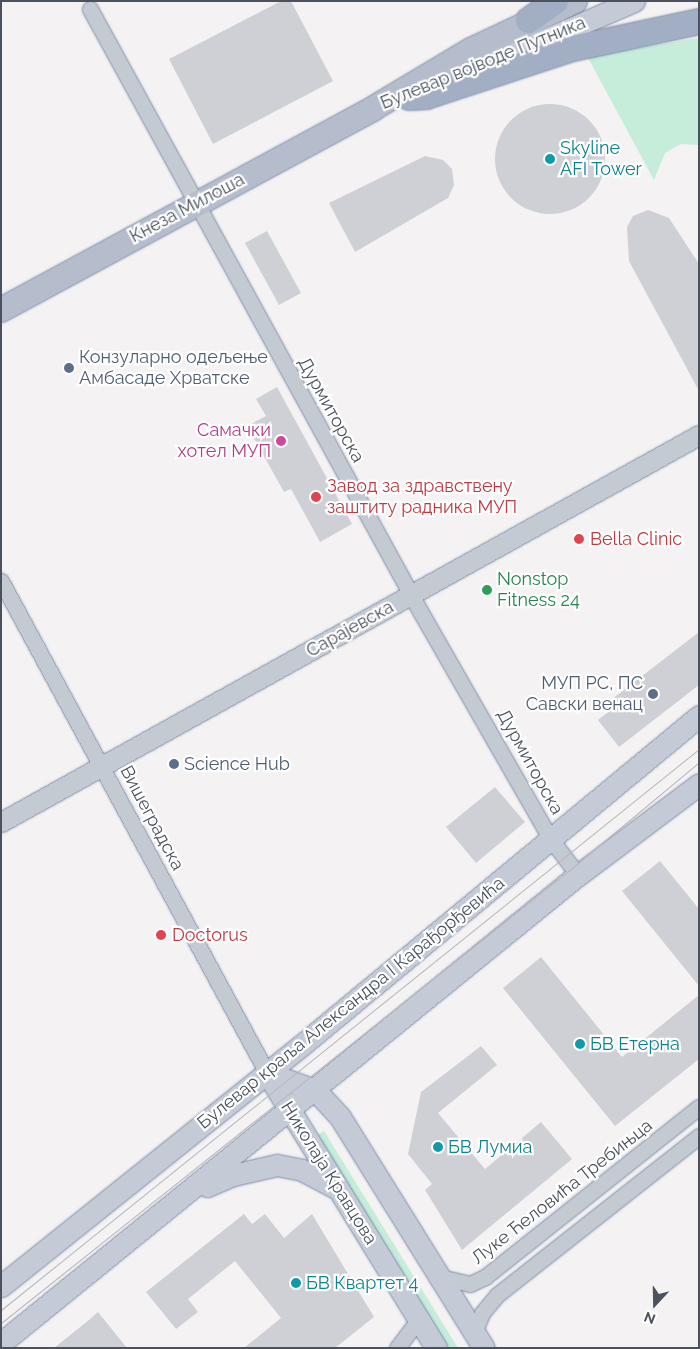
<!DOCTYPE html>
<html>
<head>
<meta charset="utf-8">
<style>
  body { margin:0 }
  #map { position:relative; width:700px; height:1349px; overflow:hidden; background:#f4f2f2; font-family:Raleway,sans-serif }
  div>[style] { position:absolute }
  .green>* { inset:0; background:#c6ecda }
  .building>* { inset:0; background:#cfd0d5 }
  .round { border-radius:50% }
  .roads { filter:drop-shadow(0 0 1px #7a89a7) drop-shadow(0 0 1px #7a89a7) }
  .minor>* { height:15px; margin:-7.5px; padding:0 7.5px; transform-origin:7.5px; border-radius:7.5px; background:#c4cad2 }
  .tertiary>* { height:19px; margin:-9.5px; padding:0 9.5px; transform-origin:9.5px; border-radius:9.5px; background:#c4cad2 }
  .secondary>* { height:21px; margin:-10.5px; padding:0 10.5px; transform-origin:10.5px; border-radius:10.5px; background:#c5cbd6 }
  .primary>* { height:24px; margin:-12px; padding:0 12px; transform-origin:12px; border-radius:12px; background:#b5bdcd }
  .trunk>* { height:25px; margin:-12.5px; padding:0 12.5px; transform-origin:12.5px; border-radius:12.5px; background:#a2aec4 }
  .tram>* { height:1px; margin:-0.5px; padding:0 0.5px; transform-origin:0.5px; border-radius:0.5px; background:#b5b6bb }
  .dots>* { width:14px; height:14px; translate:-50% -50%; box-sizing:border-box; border:2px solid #fff; border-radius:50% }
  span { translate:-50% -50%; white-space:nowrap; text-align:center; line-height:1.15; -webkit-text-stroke:4.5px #fff; paint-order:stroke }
  .street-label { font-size:18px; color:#4b525d }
  .culture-label { font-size:18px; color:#0d838f }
  .left { translate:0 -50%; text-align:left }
  .service-label { font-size:18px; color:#4e5e75 }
  .right { translate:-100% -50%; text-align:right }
  .hotel-label { font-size:18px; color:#b23c85 }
  .health-label { font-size:18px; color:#be3a42 }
  .leisure-label { font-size:18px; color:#27864d }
  .frame { position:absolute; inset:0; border:2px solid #4b525d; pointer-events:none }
  .north { position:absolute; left:630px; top:1279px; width:50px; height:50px; -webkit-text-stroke:4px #fff; paint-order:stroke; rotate:201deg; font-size:14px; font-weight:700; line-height:20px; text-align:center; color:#4b525d }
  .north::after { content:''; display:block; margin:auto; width:18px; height:22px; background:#4b525d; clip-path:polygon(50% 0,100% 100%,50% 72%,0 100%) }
</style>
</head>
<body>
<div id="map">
  <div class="green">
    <div style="clip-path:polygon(699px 38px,699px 145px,681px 144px,665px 153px,654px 180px,587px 56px)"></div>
    <div style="clip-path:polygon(324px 1131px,458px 1348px,444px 1348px,314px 1137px)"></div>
  </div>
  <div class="building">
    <div style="clip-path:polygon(281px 1px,291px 1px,333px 81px,213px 144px,169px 59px)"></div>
    <div class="round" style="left:495px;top:104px;width:110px;height:110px"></div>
    <div style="clip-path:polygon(425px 156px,443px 160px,452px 169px,454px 185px,448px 198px,355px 252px,329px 203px)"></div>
    <div style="clip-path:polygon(648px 210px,669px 218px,699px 264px,699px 391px,629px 261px,627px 227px,633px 216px)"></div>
    <div style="clip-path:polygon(267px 231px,301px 293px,279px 305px,245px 243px)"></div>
    <div style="clip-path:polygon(277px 387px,352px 524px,320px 542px,291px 489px,284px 492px,247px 426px,266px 416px,256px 399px)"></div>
    <div style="clip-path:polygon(699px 632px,699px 685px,619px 747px,598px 720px,612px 709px,607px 703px)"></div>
    <div style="clip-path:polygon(495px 787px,525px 822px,476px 863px,446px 827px)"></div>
    <div style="clip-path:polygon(660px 861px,699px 909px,699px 986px,622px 891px)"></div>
    <div style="clip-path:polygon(541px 957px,622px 1057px,699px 995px,699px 1059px,615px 1126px,503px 988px)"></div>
    <div style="clip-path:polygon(481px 1046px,497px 1065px,438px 1113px,485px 1169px,541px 1122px,572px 1159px,462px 1250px,425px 1190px,432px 1184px,408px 1154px,421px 1092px)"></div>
    <div style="clip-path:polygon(244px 1214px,252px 1224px,265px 1214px,284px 1238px,312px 1214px,374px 1317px,335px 1348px,244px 1348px,281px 1318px,235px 1261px,188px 1299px,198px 1312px,176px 1329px,146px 1292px)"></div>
    <div style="clip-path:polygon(98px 1312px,127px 1348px,54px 1348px,89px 1320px)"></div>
  </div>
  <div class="roads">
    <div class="minor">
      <div style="left:90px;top:9px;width:687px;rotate:61.27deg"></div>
      <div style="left:420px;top:611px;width:262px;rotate:60.2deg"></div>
      <div style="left:550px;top:838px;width:46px;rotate:52.9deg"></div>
      <div style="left:1px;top:581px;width:559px;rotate:61.6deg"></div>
      <div style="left:440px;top:1277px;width:31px;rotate:13deg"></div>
      <div style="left:470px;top:1284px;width:17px;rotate:-25deg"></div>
      <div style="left:485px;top:1277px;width:273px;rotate:-38.5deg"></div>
      <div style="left:474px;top:1333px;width:22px;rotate:-68deg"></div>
      <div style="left:482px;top:1313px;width:23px;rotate:-50deg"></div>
      <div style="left:497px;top:1295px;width:257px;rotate:-38.2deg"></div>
      <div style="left:397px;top:1348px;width:35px;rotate:-53deg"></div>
    </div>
    <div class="tertiary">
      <div style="left:1px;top:822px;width:798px;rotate:-29.01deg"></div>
    </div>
    <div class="secondary">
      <div style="left:476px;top:69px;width:172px;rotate:-23.3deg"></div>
      <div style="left:267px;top:1073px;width:51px;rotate:19.5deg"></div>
      <div style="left:315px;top:1090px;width:37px;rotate:47deg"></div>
      <div style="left:340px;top:1117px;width:272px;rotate:58.1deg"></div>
      <div style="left:267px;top:1073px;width:323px;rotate:58.4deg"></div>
      <div style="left:207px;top:1186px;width:28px;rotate:-23deg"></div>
      <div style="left:233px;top:1175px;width:45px;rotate:-12.8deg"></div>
      <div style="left:277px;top:1165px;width:25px;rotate:11deg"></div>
      <div style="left:302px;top:1170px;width:38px;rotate:28deg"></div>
      <div style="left:1px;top:1286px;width:387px;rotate:-38.7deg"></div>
      <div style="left:303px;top:1044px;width:514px;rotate:-39.63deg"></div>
      <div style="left:1px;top:1343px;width:743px;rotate:-39.05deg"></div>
      <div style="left:578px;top:875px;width:151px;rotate:-36.9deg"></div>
    </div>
    <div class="primary">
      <div style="left:1px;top:310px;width:424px;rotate:-28.4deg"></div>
      <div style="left:374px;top:108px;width:113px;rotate:-30.9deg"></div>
      <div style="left:471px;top:50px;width:115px;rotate:-25.2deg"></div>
    </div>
    <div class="trunk">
      <div style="left:528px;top:20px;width:33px;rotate:-35deg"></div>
      <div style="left:409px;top:97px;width:17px;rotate:-3deg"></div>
      <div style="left:426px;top:96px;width:154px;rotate:-18.2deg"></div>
      <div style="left:572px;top:48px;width:130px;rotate:-12deg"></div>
    </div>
  </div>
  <div class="tram">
    <div style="left:1px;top:1310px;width:896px;rotate:-38.79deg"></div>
    <div style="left:1px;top:1323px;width:730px;rotate:-38.55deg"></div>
    <div style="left:572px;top:868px;width:165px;rotate:-39.8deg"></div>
  </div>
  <div class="dots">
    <div style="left:550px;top:159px;background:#0f9aa8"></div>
    <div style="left:69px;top:368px;background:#5c6f8a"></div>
    <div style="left:281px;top:441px;background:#d1479c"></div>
    <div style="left:316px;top:497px;background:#e0444e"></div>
    <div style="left:579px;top:539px;background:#e0444e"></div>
    <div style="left:487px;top:590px;background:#2e9e5b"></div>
    <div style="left:653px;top:694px;background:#5c6f8a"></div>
    <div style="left:174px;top:764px;background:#5c6f8a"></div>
    <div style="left:161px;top:935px;background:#e0444e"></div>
    <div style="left:580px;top:1044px;background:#0f9aa8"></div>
    <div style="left:438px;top:1147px;background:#0f9aa8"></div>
    <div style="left:296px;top:1283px;background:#0f9aa8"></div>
  </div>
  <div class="street-label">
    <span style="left:483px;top:63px;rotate:-22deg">Булевар војводе Путника</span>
    <span style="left:187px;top:208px;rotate:-28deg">Кнеза Милоша</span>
    <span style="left:331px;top:410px;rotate:61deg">Дурмиторска</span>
    <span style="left:350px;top:629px;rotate:-29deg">Сарајевска</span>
    <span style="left:530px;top:762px;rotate:61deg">Дурмиторска</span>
    <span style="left:152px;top:818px;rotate:62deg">Вишеградска</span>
    <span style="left:351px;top:1003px;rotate:-39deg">Булевар краља Александра I Карађорђевића</span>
    <span style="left:329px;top:1173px;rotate:58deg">Николаја Кравцова</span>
    <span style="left:562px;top:1192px;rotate:-38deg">Луке Ћеловића Требињца</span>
  </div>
  <div class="culture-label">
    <span class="left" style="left:560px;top:159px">Skyline<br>AFI Tower</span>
    <span class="left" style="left:590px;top:1044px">БВ Етерна</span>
    <span class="left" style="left:448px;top:1147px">БВ Лумиа</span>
    <span class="left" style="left:306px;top:1283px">БВ Квартет 4</span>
  </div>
  <div class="service-label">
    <span class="left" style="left:79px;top:368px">Конзуларно одељење<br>Амбасаде Хрватске</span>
    <span class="right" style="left:643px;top:694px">МУП РС, ПС<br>Савски венац</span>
    <span class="left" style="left:184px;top:764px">Science Hub</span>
  </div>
  <div class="hotel-label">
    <span class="right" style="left:271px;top:441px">Самачки<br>хотел МУП</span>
  </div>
  <div class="health-label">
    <span class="left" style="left:327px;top:497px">Завод за здравствену<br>заштиту радника МУП</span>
    <span class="left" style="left:590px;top:539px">Bella Clinic</span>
    <span class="left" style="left:172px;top:935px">Doctorus</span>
  </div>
  <div class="leisure-label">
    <span class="left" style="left:497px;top:590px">Nonstop<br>Fitness 24</span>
  </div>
  <div class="frame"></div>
  <div class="north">N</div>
</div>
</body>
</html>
